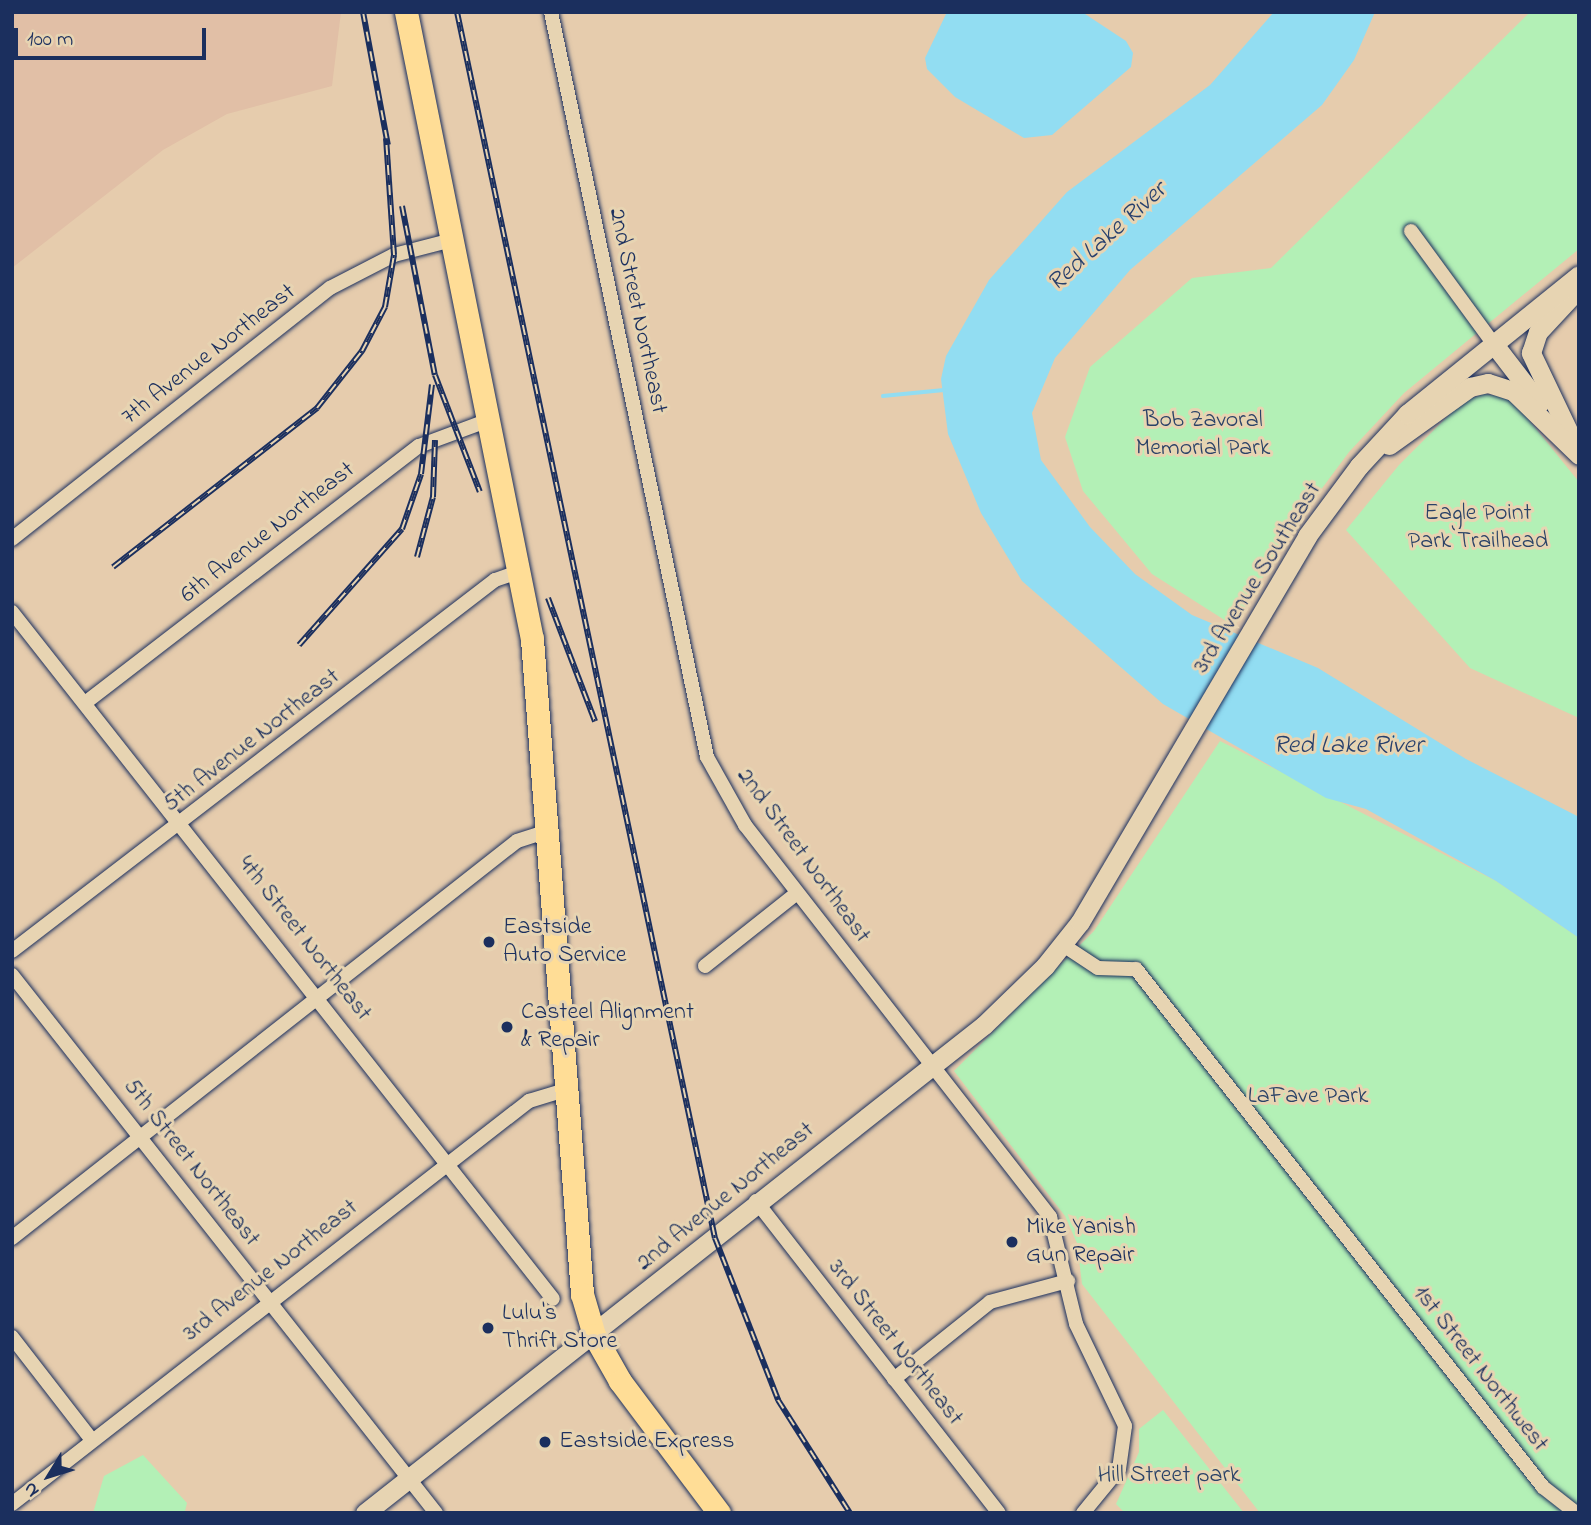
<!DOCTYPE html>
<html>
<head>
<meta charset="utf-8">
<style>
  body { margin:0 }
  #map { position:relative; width:1591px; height:1525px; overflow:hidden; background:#e6ccad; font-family:"Indie Flower",sans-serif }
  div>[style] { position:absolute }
  .built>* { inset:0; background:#e1bfa6 }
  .green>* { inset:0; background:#b3f0b6 }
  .water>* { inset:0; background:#92ddf2 }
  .stream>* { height:3.5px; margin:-1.75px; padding:0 1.75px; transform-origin:1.75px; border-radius:1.75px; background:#92ddf2 }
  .roads { filter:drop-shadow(0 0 2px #1b2f5e) drop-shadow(0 0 2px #1b2f5e) }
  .street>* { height:14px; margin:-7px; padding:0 7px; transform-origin:7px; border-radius:7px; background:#e7d4b2 }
  .secondary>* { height:19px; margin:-9.5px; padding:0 9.5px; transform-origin:9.5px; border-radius:9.5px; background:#e7d4b2 }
  .primary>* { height:23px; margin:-11.5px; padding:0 11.5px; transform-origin:11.5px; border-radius:11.5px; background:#ffdd96 }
  .rail>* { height:6px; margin-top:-3px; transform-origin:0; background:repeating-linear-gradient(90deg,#e7d4b2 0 10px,#1b2f5e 0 20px); box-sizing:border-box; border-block:2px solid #1b2f5e }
  .dots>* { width:19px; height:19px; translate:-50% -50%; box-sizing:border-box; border:4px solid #e7d4b2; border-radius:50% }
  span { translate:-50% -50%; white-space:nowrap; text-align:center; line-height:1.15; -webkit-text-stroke:6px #e7d4b2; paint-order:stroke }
  .street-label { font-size:24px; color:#1b2f5e }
  .park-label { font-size:24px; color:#2a4267 }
  .poi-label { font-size:24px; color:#1b2f5e }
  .left { translate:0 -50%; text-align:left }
  .water-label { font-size:26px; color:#27406d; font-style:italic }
  .frame { position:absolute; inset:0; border:14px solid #1b2f5e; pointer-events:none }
  .north { position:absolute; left:14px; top:1441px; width:70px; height:70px; -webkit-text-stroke:5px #e7d4b2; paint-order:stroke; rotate:232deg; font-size:19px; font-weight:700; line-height:28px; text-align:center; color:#1b2f5e }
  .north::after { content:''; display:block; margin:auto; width:24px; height:32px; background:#1b2f5e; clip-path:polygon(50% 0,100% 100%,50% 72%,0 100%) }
  .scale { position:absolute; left:14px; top:28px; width:192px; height:32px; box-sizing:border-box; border:4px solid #1b2f5e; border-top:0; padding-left:9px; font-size:21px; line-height:24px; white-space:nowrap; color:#1b2f5e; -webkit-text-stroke:5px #e7d4b2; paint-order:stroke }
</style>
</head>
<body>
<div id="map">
  <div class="built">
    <div style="clip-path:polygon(12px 12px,341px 12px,332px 86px,227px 114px,163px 150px,12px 268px)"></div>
  </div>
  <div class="green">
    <div style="clip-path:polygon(1530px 12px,1579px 12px,1579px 249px,1404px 393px,1349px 452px,1291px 530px,1234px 626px,1152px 574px,1083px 491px,1065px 437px,1090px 367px,1192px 278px,1271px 268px)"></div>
    <div style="clip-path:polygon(1484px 394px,1511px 398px,1579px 482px,1579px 718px,1470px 668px,1346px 530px,1399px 465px,1463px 401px)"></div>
    <div style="clip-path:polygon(1220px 741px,1496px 881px,1579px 938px,1579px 1513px,1260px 1513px,1082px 1284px,1077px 1243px,1065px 1216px,954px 1071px,1094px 931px)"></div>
    <div style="clip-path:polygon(1163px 1410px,1244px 1513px,1125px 1513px,1116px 1504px,1139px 1452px,1139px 1429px)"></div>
    <div style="clip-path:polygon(143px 1455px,187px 1503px,185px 1511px,93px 1513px,104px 1476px)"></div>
  </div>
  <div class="water">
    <div style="clip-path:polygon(947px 12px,1082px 12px,1126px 41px,1133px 53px,1131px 67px,1052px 135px,1024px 138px,955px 97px,927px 69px,925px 58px)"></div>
    <div style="clip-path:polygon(1274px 12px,1375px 12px,1354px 60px,1322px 105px,1130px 270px,1055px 358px,1032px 413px,1041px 460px,1090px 527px,1135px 574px,1192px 615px,1318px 668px,1466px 759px,1579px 817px,1579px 938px,1496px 881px,1366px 809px,1326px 798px,1163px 704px,1022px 581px,981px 513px,948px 434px,941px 379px,946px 356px,989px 280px,1067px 192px,1210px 85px)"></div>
  </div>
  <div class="stream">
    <div style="left:883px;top:396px;width:61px;rotate:-5.6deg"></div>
  </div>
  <div class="roads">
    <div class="street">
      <div style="left:551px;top:12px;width:761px;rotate:78.17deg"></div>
      <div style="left:707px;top:757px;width:78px;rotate:60.8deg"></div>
      <div style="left:745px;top:825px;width:497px;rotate:52.1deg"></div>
      <div style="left:1050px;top:1217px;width:110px;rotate:76.3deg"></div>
      <div style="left:1076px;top:1324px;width:113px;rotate:64.3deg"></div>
      <div style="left:1125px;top:1426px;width:43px;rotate:97.9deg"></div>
      <div style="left:1119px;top:1469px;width:57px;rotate:129.3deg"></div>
      <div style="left:1411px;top:231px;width:139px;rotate:53.8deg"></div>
      <div style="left:12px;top:539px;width:405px;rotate:-38.3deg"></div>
      <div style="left:330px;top:288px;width:72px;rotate:-27.3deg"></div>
      <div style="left:394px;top:255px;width:60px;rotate:-14.5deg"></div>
      <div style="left:12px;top:612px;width:874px;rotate:51.78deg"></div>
      <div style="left:85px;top:703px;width:421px;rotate:-37.6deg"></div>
      <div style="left:419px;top:446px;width:75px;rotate:-20.4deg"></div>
      <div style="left:1063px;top:945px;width:42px;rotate:33.3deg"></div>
      <div style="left:1098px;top:968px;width:38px;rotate:2deg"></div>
      <div style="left:1136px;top:969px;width:659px;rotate:51.84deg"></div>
      <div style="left:1543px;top:1487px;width:42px;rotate:38.2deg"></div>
      <div style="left:12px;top:951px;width:609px;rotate:-37.53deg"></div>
      <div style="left:495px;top:580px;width:28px;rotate:-19deg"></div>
      <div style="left:705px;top:966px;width:117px;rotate:-38.4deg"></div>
      <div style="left:12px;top:975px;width:685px;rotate:51.76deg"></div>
      <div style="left:756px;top:1201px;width:395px;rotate:52.1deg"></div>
      <div style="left:12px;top:1238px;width:642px;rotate:-38.17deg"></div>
      <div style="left:517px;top:841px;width:33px;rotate:-18deg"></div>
      <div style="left:12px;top:1337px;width:130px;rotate:52.2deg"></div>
      <div style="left:894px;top:1379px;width:123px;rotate:-38.7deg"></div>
      <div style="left:990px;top:1302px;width:81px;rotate:-15.1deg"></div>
      <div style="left:12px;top:1504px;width:656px;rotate:-37.94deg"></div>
      <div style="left:529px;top:1101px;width:39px;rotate:-17deg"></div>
    </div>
    <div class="secondary">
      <div style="left:1493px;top:343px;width:76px;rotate:52.5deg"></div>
      <div style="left:1573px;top:441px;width:98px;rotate:-115.5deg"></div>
      <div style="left:1531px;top:353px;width:22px;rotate:-72deg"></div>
      <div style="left:1538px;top:332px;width:60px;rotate:-47deg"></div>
      <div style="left:1389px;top:445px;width:100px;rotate:-35.6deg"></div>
      <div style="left:1470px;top:387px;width:18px;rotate:-13deg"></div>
      <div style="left:1488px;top:383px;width:26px;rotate:18deg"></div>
      <div style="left:1513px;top:391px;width:92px;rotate:44.1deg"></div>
      <div style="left:365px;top:1513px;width:788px;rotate:-38.25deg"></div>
      <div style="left:984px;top:1025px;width:85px;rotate:-44deg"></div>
      <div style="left:1045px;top:966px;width:56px;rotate:-51.5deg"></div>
      <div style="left:1080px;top:922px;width:448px;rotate:-59.5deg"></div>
      <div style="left:1307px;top:536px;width:87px;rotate:-53.4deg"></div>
      <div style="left:1359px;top:466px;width:71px;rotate:-47.3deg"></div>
      <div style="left:1407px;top:414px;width:221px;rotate:-38.9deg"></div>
    </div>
    <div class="primary">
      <div style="left:406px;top:12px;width:640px;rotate:78.64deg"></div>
      <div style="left:532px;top:639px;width:657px;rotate:85.63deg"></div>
      <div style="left:582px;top:1294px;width:43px;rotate:73.7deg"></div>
      <div style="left:594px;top:1335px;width:53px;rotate:60.5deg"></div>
      <div style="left:620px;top:1381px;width:165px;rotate:53.1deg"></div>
    </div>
  </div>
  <div class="rail">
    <div style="left:363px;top:12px;width:135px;rotate:79.4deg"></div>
    <div style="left:457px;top:12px;width:1253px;rotate:78.12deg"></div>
    <div style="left:715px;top:1238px;width:174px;rotate:68.7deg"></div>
    <div style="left:778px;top:1400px;width:134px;rotate:57.5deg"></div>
    <div style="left:402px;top:206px;width:172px;rotate:79deg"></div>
    <div style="left:435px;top:375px;width:125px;rotate:69deg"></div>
    <div style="left:417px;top:557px;width:62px;rotate:-75.1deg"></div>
    <div style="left:433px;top:497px;width:57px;rotate:-88deg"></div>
    <div style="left:113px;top:567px;width:259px;rotate:-37.9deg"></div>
    <div style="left:317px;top:408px;width:73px;rotate:-51.7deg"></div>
    <div style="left:362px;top:351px;width:50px;rotate:-62.4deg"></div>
    <div style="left:385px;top:307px;width:53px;rotate:-80.2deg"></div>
    <div style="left:394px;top:255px;width:117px;rotate:-93.9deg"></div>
    <div style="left:548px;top:598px;width:132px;rotate:69.1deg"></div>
    <div style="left:299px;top:645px;width:155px;rotate:-48.4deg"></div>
    <div style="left:402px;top:529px;width:58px;rotate:-70.9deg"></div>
    <div style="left:421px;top:474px;width:90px;rotate:-83deg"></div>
  </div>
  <div class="dots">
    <div style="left:489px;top:942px;background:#1b2f5e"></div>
    <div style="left:507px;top:1027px;background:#1b2f5e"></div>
    <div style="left:1012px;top:1242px;background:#1b2f5e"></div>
    <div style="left:488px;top:1328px;background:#1b2f5e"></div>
    <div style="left:545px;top:1442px;background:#1b2f5e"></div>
  </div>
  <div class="street-label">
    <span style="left:637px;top:311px;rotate:78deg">2nd Street Northeast</span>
    <span style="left:209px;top:355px;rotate:-38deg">7th Avenue Northeast</span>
    <span style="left:268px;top:533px;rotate:-38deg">6th Avenue Northeast</span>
    <span style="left:1258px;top:578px;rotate:-58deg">3rd Avenue Southeast</span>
    <span style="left:252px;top:741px;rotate:-38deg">5th Avenue Northeast</span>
    <span style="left:803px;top:856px;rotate:54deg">2nd Street Northeast</span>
    <span style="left:304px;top:939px;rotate:52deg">4th Street Northeast</span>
    <span style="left:191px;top:1163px;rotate:52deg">5th Street Northeast</span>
    <span style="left:726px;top:1197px;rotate:-39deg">2nd Avenue Northeast</span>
    <span style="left:271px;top:1271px;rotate:-38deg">3rd Avenue Northeast</span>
    <span style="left:895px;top:1343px;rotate:52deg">3rd Street Northeast</span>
    <span style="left:1480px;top:1369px;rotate:52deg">1st Street Northwest</span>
  </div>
  <div class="park-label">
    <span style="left:1203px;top:435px">Bob Zavoral<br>Memorial Park</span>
    <span style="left:1478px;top:528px">Eagle Point<br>Park Trailhead</span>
    <span style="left:1308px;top:1097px">LaFave Park</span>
    <span style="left:1169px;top:1476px">Hill Street park</span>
  </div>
  <div class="poi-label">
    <span class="left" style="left:503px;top:942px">Eastside<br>Auto Service</span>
    <span class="left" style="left:521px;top:1027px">Casteel Alignment<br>&amp; Repair</span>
    <span class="left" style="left:1026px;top:1242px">Mike Yanish<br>Gun Repair</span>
    <span class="left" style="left:502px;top:1328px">Lulu's<br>Thrift Store</span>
    <span class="left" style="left:559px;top:1442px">Eastside Express</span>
  </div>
  <div class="water-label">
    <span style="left:1108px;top:238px;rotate:-42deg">Red Lake River</span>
    <span style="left:1348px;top:747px">Red Lake River</span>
  </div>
  <div class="frame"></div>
  <div class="north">N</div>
  <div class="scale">100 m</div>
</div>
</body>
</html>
